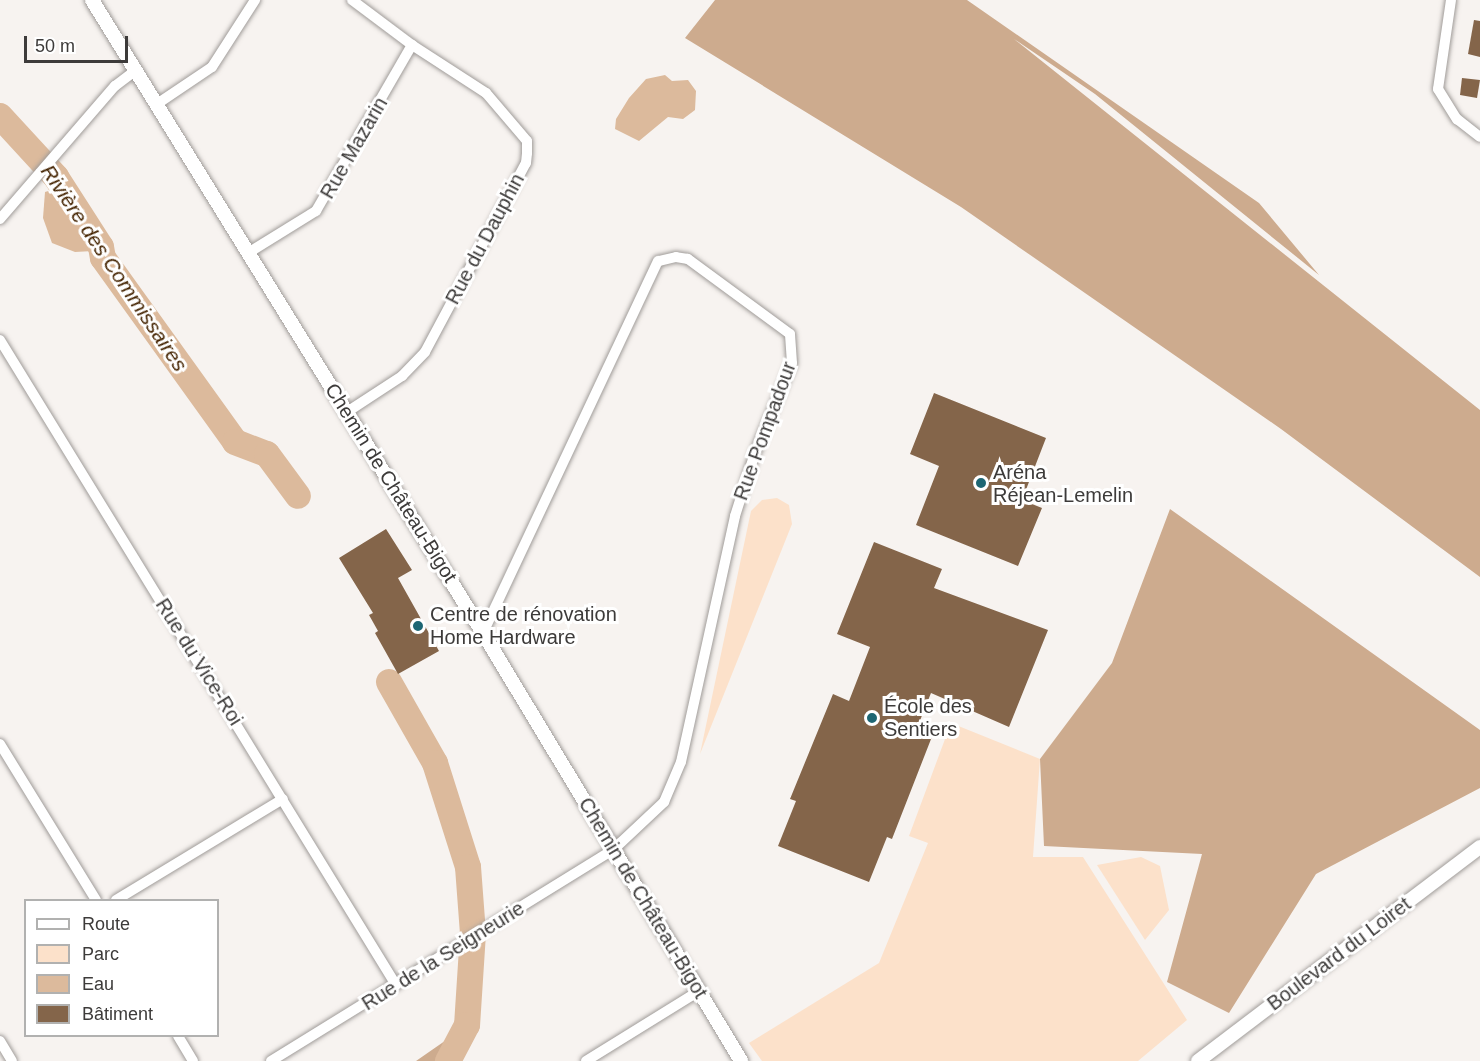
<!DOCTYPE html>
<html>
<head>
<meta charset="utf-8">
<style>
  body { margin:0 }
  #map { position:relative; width:1480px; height:1061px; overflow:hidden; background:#f7f3f0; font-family:Helvetica,sans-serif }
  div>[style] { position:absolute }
  .green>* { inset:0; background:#fce1ca }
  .forest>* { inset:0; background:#cdab8e }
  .water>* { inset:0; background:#dcba9c }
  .river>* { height:26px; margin:-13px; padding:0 13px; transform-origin:13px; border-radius:13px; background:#dcba9c }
  .building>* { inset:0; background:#84654a }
  .roads { filter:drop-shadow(0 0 2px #a09c99) drop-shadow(0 0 2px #a09c99) }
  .minor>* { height:10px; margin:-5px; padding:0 5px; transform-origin:5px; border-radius:5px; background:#fff }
  .tertiary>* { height:14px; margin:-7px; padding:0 7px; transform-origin:7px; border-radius:7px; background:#fff }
  .dots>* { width:16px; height:16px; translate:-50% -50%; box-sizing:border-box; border:3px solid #fff; border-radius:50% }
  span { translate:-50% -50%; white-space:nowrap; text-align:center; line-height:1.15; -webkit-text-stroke:6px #fff; paint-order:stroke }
  .street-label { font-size:20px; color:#3d3b3a }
  .poi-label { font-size:20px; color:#3d3b3a }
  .left { translate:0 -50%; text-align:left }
  .water-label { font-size:21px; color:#442300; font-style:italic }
  .legend { position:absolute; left:24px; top:899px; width:195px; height:138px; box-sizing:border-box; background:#fff; border:2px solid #b1b1b0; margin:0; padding:8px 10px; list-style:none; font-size:18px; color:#3d3b3a }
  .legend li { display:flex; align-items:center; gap:12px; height:30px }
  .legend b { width:30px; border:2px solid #b1b1b0 }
  .scale { position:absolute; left:24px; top:36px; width:104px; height:27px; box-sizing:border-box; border:3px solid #3d3b3a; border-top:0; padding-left:8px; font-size:18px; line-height:21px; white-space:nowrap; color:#3d3b3a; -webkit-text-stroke:4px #fff; paint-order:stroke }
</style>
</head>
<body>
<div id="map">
  <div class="green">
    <div style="clip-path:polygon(777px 498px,789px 505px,792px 524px,700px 754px,751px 511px,762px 500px)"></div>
    <div style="clip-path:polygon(951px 723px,1040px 759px,1033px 857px,1083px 857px,1187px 1020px,1138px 1061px,762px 1061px,749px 1043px,879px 963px,928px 843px,909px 836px)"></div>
    <div style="clip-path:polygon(1141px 857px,1160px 866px,1169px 910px,1145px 940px,1097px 865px)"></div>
  </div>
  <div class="forest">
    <div style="clip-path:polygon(715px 0,967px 0,1259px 203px,1319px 275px,1095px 94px,1014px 39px,1480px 410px,1480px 577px,1281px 429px,961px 207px,685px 38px)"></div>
    <div style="clip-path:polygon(1170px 509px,1480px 730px,1480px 788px,1316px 874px,1229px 1013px,1167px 982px,1202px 854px,1044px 846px,1040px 759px,1112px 663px)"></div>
    <div style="clip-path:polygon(467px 1025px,448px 1061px,416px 1061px,465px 1027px)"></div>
  </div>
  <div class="water">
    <div style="clip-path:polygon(665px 75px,672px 81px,688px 80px,696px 91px,695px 110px,683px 119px,668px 117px,639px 141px,615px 129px,616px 119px,629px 98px,646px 79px)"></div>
    <div style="clip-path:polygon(71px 184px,82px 195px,97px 226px,93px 251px,75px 252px,52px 243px,43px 218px,45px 192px)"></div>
  </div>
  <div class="river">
    <div style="left:0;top:116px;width:83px;rotate:47.4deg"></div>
    <div style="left:56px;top:177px;width:83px;rotate:57.3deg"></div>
    <div style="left:101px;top:247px;width:11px;rotate:80deg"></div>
    <div style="left:103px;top:258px;width:226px;rotate:54.3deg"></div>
    <div style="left:235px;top:442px;width:34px;rotate:21deg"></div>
    <div style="left:267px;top:454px;width:52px;rotate:53.6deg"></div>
    <div style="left:389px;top:682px;width:93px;rotate:60.4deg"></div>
    <div style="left:435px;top:763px;width:109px;rotate:72.4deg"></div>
    <div style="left:468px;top:867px;width:66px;rotate:85.7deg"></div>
    <div style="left:473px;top:933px;width:92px;rotate:93.7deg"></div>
    <div style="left:467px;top:1025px;width:41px;rotate:117.8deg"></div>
  </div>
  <div class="building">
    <div style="clip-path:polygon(1474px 20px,1480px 21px,1480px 57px,1468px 54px)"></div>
    <div style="clip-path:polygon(1462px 78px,1480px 80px,1477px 98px,1460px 95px)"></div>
    <div style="clip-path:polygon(934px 393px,1046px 438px,1022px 500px,1042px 508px,1018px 566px,916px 525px,939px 466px,910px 454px)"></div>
    <div style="clip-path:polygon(386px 529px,412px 570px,398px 578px,439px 651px,398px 674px,375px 633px,378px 631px,369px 615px,373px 613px,339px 558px)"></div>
    <div style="clip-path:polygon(874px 542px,942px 569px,934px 588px,1048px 630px,1009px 727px,931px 693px,917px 728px,933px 734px,892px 839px,887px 837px,869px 882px,778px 846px,796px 801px,790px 799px,833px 694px,849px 701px,870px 647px,837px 634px)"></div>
  </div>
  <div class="roads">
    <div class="minor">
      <div style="left:1451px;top:0;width:90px;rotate:98.3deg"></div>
      <div style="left:1438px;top:89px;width:36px;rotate:58deg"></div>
      <div style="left:1457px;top:119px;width:29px;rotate:38deg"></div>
      <div style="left:157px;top:104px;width:66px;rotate:-33.9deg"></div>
      <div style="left:212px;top:67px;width:80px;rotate:-57.3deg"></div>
      <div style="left:0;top:219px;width:176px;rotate:-49.2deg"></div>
      <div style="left:115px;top:86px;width:26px;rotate:-37deg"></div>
      <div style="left:248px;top:253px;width:80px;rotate:-31.7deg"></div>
      <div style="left:316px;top:211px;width:192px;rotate:-60deg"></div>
      <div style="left:0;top:340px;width:757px;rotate:58.45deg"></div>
      <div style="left:347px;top:412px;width:66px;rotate:-33.2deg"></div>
      <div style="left:402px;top:376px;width:33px;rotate:-46deg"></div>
      <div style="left:425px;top:352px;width:214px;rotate:-61.9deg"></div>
      <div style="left:526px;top:163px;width:10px;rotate:-84deg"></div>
      <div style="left:527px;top:153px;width:12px;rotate:-90deg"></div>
      <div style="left:527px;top:141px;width:63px;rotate:-130.5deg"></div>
      <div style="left:486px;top:93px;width:88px;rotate:-147deg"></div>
      <div style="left:412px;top:45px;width:75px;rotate:-143.1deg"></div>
      <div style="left:0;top:744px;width:183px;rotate:58.4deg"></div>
      <div style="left:116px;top:900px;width:195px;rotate:-31.2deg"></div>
      <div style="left:178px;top:1036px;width:29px;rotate:59deg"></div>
      <div style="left:0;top:1041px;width:23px;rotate:59deg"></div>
      <div style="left:271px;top:1061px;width:403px;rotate:-31.7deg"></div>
      <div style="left:614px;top:849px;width:69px;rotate:-43.2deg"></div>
      <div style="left:664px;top:802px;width:43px;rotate:-67deg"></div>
      <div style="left:681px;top:762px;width:252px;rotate:-77.6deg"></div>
      <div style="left:735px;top:516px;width:66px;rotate:-72.4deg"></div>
      <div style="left:755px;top:453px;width:97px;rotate:-67.7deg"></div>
      <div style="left:792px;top:363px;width:29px;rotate:-94deg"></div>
      <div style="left:790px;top:334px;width:127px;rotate:-143.7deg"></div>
      <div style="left:688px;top:259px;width:12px;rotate:-171deg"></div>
      <div style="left:676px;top:257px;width:18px;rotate:167deg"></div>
      <div style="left:658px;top:261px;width:411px;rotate:115.2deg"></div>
      <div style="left:586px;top:1061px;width:133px;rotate:-31.8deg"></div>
    </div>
    <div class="tertiary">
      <div style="left:92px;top:0;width:744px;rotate:58.3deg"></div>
      <div style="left:483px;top:633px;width:500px;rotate:58.9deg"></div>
      <div style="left:1198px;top:1061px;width:354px;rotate:-37.2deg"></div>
    </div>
  </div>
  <div class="dots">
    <div style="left:981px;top:483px;background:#1d6673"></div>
    <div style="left:418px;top:626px;background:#1d6673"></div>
    <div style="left:872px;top:718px;background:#1d6673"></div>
  </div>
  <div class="street-label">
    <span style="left:354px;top:148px;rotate:-60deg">Rue Mazarin</span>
    <span style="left:485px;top:239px;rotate:-62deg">Rue du Dauphin</span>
    <span style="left:765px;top:431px;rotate:-70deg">Rue Pompadour</span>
    <span style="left:391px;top:483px;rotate:58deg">Chemin de Château-Bigot</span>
    <span style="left:199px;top:662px;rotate:58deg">Rue du Vice-Roi</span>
    <span style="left:643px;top:898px;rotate:59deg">Chemin de Château-Bigot</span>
    <span style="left:1339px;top:954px;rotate:-37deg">Boulevard du Loiret</span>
    <span style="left:443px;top:956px;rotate:-32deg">Rue de la Seigneurie</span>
  </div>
  <div class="poi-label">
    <span class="left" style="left:993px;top:484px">Aréna<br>Réjean‑Lemelin</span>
    <span class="left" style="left:430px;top:626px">Centre de rénovation<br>Home Hardware</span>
    <span class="left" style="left:884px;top:718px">École des<br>Sentiers</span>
  </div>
  <div class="water-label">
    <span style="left:114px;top:268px;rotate:56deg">Rivière des Commissaires</span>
  </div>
  <ul class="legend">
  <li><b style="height:8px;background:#fff"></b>Route</li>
  <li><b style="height:16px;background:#fce1ca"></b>Parc</li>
  <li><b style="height:16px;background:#dcba9c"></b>Eau</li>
  <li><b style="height:16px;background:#84654a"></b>Bâtiment</li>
  </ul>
  <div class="scale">50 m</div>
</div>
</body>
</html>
